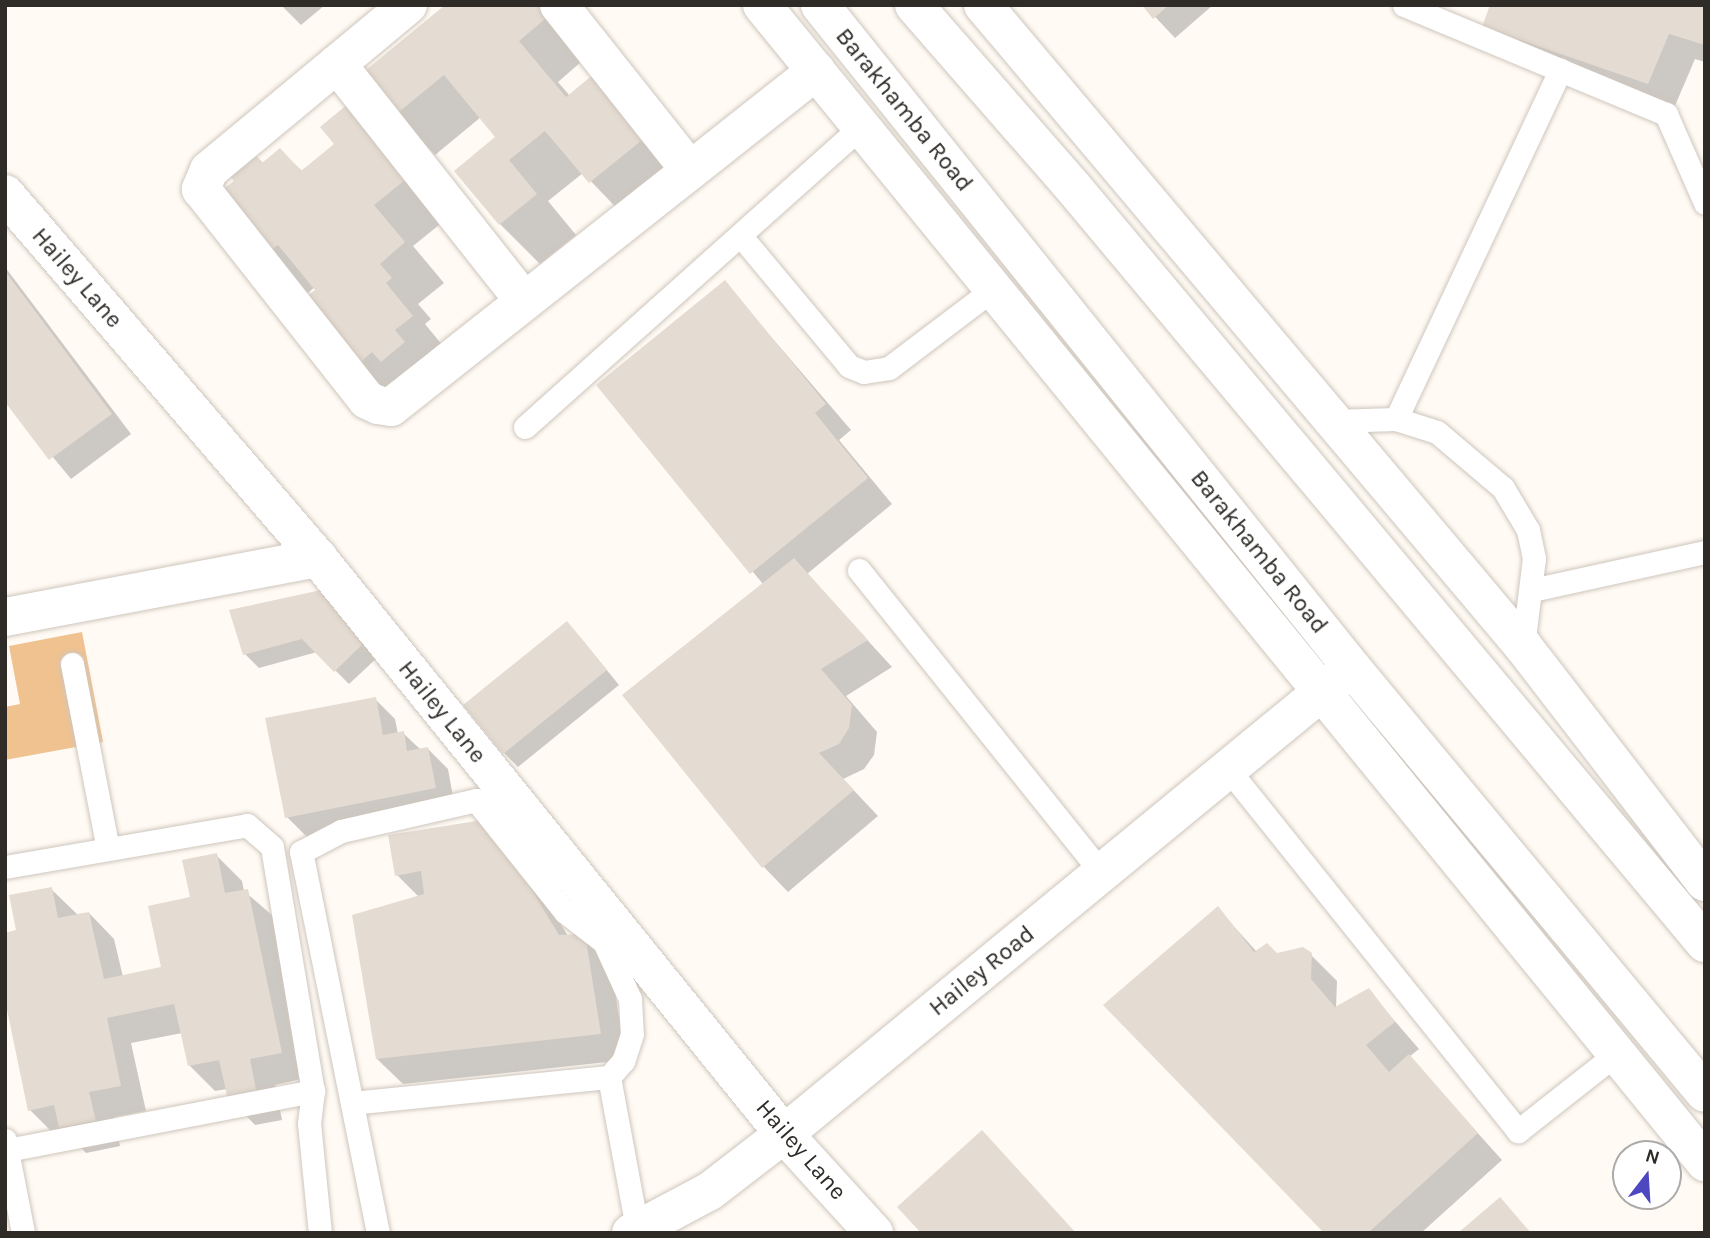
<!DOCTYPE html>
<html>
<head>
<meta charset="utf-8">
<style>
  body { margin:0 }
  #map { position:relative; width:1710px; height:1238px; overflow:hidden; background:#fffaf4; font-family:Karla,sans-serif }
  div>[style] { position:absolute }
  .water>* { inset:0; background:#efc290 }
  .shadow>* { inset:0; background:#0003 }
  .building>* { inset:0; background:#e4dbd2 }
  .roads { filter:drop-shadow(0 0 2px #cec6bd) drop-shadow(0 0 2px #cec6bd) }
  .service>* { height:23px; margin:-11.5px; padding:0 11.5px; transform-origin:11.5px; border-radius:11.5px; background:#fff }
  .minor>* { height:38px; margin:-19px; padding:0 19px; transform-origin:19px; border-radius:19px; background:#fff }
  .secondary>* { height:38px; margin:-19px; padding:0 19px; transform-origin:19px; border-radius:19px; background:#fff }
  span { translate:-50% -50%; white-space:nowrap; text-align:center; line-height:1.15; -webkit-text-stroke:7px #fff; paint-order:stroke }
  .street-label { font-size:24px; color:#2f2c28 }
  .frame { position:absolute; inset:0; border:7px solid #2f2c28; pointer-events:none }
  .north { position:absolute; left:1612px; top:1140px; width:70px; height:70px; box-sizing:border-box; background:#fff; border:2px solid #acaba9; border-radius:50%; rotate:17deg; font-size:19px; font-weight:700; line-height:28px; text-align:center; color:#2f2c28 }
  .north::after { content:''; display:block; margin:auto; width:24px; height:32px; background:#4d48bf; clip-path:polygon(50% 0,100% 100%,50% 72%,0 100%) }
</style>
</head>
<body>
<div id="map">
  <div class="water">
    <div style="clip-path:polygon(82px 632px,103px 742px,5px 760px,5px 707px,20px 704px,9px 646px)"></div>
  </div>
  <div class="shadow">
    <div style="clip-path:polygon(281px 5px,325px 5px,301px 25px)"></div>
    <div style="clip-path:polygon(547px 5px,589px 55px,558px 82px,570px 96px,600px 72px,690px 173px,630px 222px,583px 173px,548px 201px,576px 235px,540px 264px,500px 224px,497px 137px,481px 117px,435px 155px,362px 76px)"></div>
    <div style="clip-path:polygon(1144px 5px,1213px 5px,1175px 38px)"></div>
    <div style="clip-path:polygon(1705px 5px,1705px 62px,1695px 59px,1674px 108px,1484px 26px)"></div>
    <div style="clip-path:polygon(349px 105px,449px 217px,413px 246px,444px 283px,418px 304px,431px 319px,425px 324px,452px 357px,397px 405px,357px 365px,315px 287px,304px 296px,264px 256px,236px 181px,247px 147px,264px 164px,280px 150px,303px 172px,337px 144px)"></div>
    <div style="clip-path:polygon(5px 267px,131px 434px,71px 479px,5px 399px)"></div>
    <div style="clip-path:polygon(725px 283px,851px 430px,839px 440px,892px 504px,807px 574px,892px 667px,846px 696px,877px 732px,874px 755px,864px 769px,843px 779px,878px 816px,788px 892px,763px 866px,763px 584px,598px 386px)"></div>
    <div style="clip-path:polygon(325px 591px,379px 656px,349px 684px,317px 652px,259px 668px,245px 654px)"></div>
    <div style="clip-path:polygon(580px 637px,619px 685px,518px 767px,504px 753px)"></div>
    <div style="clip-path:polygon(375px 699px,395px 719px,398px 734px,403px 733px,421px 750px,427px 748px,448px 769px,455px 808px,307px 837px,287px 817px)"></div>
    <div style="clip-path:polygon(514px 847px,568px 936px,584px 936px,610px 961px,626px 1060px,403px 1084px,377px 1059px,419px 897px,397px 875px)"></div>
    <div style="clip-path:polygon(216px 855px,242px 881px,244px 891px,273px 916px,306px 1078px,275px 1085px,282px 1120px,255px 1125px,230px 1099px,227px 1089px,215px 1091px,189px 1065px,182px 1033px,131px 1043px,146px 1111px,114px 1117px,120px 1146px,86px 1153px,67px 1133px,56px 1136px,30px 1110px,18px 932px,51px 889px,77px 914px,89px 913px,114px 939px,123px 977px,164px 969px,192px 898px)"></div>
    <div style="clip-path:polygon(1218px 909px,1257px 952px,1311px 955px,1337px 981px,1336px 1008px,1368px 990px,1419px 1049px,1409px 1057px,1502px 1160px,1421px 1233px,1326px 1233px)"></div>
  </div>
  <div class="building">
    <div style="clip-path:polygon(445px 5px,543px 5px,551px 14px,519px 41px,566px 97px,600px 69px,652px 132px,589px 183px,545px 131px,509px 160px,537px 194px,499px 225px,454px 171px,495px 137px,444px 75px,394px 116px,360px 75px)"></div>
    <div style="clip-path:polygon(1142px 5px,1169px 5px,1153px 19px)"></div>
    <div style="clip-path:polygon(1490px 5px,1705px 5px,1705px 45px,1669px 34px,1648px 84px,1482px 27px)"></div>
    <div style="clip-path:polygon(349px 103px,410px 176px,374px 205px,405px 242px,380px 264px,392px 278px,386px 283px,413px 316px,395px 330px,405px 342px,381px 362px,372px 352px,356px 366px,301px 301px,315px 290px,278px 245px,263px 257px,213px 197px,234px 181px,221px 166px,247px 145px,262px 163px,280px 148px,301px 171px,334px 144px,320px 127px)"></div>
    <div style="clip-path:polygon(5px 271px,112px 414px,49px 460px,5px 402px)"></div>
    <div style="clip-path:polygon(725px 280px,826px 404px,815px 413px,868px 478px,750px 574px,596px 385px)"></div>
    <div style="clip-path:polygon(794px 558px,868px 640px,821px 669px,852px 705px,849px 728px,839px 744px,819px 753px,854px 790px,762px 868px,622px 695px)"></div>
    <div style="clip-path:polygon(326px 589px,366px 641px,334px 672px,302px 639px,243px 655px,229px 610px)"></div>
    <div style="clip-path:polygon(567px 621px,607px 670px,503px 754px,463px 705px)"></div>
    <div style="clip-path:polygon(376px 697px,383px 735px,404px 731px,407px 751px,428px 747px,436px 788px,285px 818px,265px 718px)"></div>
    <div style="clip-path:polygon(489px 819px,559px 935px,585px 934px,601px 1034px,376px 1059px,352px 915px,424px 894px,421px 871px,395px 876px,388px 835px)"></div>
    <div style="clip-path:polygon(217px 853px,225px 893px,248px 889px,282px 1053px,250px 1059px,257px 1094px,228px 1100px,219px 1060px,188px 1066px,174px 1004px,107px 1018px,121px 1086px,89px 1092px,96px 1121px,59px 1128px,54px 1105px,28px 1111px,5px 1000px,5px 933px,16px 930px,9px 895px,52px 887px,58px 918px,89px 912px,104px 979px,161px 967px,148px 906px,190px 897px,182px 860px)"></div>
    <div style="clip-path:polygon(1218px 906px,1254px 952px,1267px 943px,1277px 953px,1303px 947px,1312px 953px,1311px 979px,1335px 1007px,1369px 988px,1395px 1022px,1366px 1045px,1389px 1072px,1409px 1054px,1478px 1133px,1368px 1233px,1324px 1233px,1103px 1005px)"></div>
    <div style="clip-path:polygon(982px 1130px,1076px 1233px,921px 1233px,897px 1207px)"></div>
    <div style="clip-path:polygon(1500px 1197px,1531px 1233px,1458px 1233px)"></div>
  </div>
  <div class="roads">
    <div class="service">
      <div style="left:1404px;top:5px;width:284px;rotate:22.6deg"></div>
      <div style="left:1666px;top:114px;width:97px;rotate:66.3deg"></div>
      <div style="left:740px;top:235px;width:170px;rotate:50.2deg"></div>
      <div style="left:849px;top:366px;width:16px;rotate:22deg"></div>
      <div style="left:864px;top:372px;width:25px;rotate:-9deg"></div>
      <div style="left:889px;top:368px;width:131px;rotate:-37.2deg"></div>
      <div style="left:1396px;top:419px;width:386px;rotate:-64.8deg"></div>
      <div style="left:1332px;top:421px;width:64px;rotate:-1.8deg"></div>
      <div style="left:1396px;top:419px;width:43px;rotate:17.6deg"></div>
      <div style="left:1437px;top:432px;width:87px;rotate:40.3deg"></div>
      <div style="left:1503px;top:488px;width:49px;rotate:59.2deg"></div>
      <div style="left:1528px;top:530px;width:29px;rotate:78deg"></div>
      <div style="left:1534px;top:558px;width:89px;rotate:97.1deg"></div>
      <div style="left:525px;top:427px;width:450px;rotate:-41.8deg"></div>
      <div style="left:859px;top:570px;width:388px;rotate:51.3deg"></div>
      <div style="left:1532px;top:590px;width:177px;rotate:-12.4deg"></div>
      <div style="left:72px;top:664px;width:188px;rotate:79deg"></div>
      <div style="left:1228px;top:769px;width:464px;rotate:51.3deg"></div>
      <div style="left:1518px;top:1131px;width:126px;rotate:-38.2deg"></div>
      <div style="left:5px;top:867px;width:246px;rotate:-9.8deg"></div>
      <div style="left:247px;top:825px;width:33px;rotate:41deg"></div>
      <div style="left:272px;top:847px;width:247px;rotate:80.5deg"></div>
      <div style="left:313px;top:1091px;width:32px;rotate:97deg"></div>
      <div style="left:309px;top:1123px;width:111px;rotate:84.3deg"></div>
      <div style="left:352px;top:1103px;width:258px;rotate:-5.8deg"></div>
      <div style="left:5px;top:1140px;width:95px;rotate:79deg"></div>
      <div style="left:7px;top:1150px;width:312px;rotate:-10.9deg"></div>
      <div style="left:378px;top:1233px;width:389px;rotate:-101.4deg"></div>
      <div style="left:301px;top:852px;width:45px;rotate:-27.7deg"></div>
      <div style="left:341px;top:831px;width:139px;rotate:-12.9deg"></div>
      <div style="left:476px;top:800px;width:143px;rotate:51.5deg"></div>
      <div style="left:565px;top:912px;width:49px;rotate:37.6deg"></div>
      <div style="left:604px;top:942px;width:63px;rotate:65.5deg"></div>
      <div style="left:630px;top:999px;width:35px;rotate:87deg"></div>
      <div style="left:632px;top:1034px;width:28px;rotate:108deg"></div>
      <div style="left:623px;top:1061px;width:21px;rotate:131deg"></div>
      <div style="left:609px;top:1077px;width:159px;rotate:79.5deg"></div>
    </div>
    <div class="minor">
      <div style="left:408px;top:5px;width:259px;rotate:140.3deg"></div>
      <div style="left:209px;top:170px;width:21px;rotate:113deg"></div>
      <div style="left:201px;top:189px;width:268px;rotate:51.8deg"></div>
      <div style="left:367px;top:400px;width:12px;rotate:24deg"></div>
      <div style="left:378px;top:405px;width:13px;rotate:9deg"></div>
      <div style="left:391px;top:407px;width:542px;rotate:-38.33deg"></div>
      <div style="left:559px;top:5px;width:211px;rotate:51.6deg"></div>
      <div style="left:762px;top:5px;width:1493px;rotate:50.82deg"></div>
      <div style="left:983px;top:5px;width:838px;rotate:49.89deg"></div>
      <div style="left:1523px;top:646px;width:298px;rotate:52.4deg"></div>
      <div style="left:337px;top:64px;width:302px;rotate:51.7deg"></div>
      <div style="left:5px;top:194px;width:480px;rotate:49.3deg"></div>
      <div style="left:318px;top:558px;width:741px;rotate:51.03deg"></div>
      <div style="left:784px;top:1134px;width:134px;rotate:47.7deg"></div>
      <div style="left:5px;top:617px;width:319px;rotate:-10.7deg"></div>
      <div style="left:631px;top:1233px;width:89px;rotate:-28deg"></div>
      <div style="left:710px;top:1191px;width:93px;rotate:-37.6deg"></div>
      <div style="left:784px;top:1134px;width:721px;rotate:-39.43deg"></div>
    </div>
    <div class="secondary">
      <div style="left:820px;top:5px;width:850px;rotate:51.26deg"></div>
      <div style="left:1352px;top:668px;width:552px;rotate:50.29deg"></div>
      <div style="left:914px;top:5px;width:240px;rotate:48.9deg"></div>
      <div style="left:1072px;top:186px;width:987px;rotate:50.1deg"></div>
    </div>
  </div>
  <div class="street-label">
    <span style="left:904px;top:110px;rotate:51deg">Barakhamba Road</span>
    <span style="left:77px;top:278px;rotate:49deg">Hailey Lane</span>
    <span style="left:1259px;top:552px;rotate:51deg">Barakhamba Road</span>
    <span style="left:442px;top:712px;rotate:51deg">Hailey Lane</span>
    <span style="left:982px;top:971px;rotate:-39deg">Hailey Road</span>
    <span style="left:801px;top:1150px;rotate:49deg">Hailey Lane</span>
  </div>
  <div class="frame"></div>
  <div class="north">N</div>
</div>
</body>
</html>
